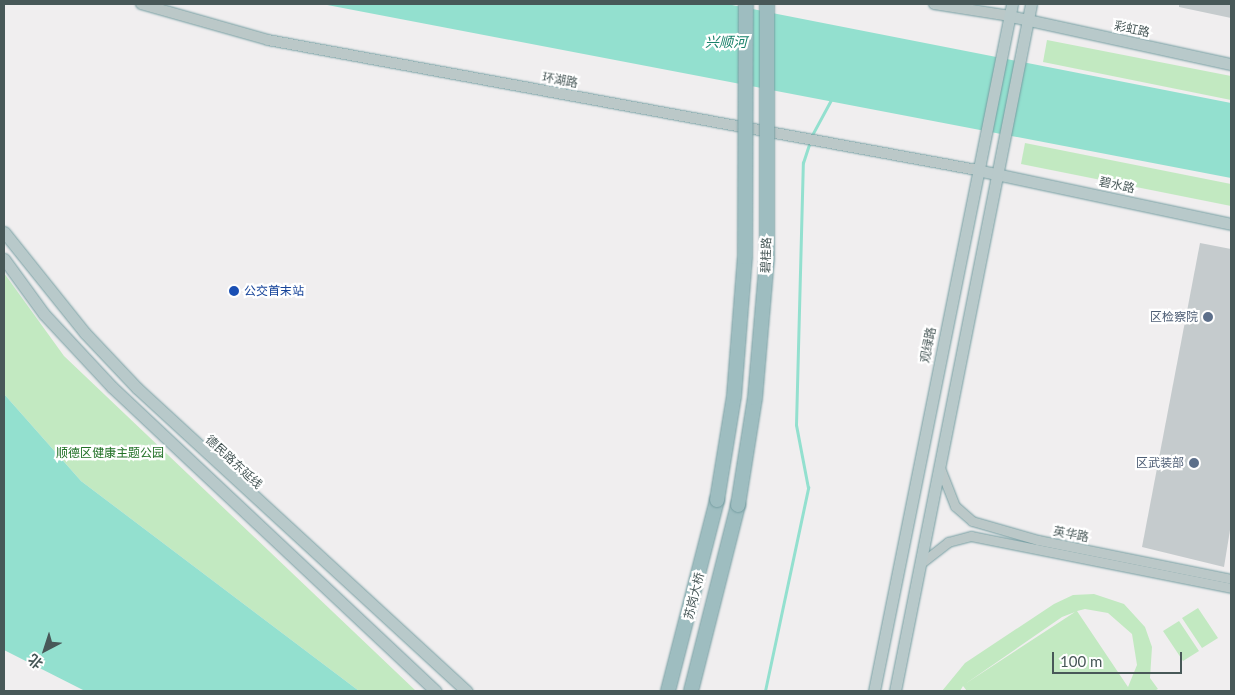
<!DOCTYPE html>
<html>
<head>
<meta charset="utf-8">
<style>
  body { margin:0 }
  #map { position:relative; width:1235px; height:695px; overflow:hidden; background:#f0eeef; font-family:Lato,"Noto Sans SC",sans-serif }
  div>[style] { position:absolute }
  .green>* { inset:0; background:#c2e9c1 }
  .water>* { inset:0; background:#93e0cf }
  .stream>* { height:2.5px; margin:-1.25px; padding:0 1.25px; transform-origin:1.25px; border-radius:1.25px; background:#93e0cf }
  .building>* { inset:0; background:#c5cbcd }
  .roads { filter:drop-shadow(0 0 1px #769ea2) drop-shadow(0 0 1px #769ea2) }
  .minor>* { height:9px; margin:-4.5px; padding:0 4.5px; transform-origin:4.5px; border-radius:4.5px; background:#bbc8c8 }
  .tertiary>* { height:10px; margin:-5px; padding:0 5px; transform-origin:5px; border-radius:5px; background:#bbc8c8 }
  .secondary>* { height:11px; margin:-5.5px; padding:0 5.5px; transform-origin:5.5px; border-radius:5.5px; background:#b8c9ca }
  .trunk>* { height:14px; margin:-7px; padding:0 7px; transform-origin:7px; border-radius:7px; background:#9ebdc0 }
  .bridges { filter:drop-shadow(0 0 1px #769ea2) drop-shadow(0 0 1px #769ea2) }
  .trunk-bridge>* { height:14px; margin:-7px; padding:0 7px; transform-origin:7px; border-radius:7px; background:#9ebdc0 }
  .dots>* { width:14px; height:14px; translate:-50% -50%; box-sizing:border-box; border:2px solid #fff; border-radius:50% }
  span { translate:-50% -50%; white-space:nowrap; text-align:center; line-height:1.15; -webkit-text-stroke:4.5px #fff; paint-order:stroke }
  .street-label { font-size:12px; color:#485858 }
  .transit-label { font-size:12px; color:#164399 }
  .left { translate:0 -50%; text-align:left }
  .service-label { font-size:12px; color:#4e5e75 }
  .right { translate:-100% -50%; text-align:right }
  .park-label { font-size:12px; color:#227127 }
  .water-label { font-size:14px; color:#1b826b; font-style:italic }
  .frame { position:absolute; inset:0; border:5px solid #485858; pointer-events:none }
  .north { position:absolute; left:20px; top:625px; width:50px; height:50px; -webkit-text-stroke:4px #fff; paint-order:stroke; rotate:220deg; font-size:14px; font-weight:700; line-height:20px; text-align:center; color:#485858 }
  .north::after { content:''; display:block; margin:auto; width:18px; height:22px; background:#485858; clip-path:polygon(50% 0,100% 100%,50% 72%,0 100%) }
  .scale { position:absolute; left:1052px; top:652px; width:130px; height:22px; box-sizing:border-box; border:2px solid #485858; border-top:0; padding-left:6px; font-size:15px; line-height:18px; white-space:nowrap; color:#485858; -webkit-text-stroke:4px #fff; paint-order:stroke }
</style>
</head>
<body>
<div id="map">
  <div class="green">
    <div style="clip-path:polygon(1047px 40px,1231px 76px,1231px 100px,1043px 62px)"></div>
    <div style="clip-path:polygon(1025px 143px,1231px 184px,1231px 206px,1021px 164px)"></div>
    <div style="clip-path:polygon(4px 273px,64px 356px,416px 691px,359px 691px,81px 481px,4px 394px)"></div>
    <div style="clip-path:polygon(evenodd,1094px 594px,1124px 604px,1145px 627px,1152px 647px,1150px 678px,1158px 689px,1154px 691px,967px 691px,963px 686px,960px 691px,942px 691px,965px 663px,1054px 604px,1073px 595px,1094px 594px,1085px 609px,1108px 613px,1132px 634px,1137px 665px,1128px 687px,1077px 611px,1085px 609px,1094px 594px,1075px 612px,965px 684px,1062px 617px,1075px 612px)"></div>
    <div style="clip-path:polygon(1198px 608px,1218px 638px,1202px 648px,1182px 618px)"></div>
    <div style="clip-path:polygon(1179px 621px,1199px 651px,1183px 661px,1163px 631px)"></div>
  </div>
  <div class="water">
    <div style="clip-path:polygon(322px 4px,727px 4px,1231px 103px,1231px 178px)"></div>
    <div style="clip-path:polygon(4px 394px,81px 481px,359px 691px,85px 691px,4px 650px)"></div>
  </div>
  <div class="stream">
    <div style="left:811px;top:137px;width:42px;rotate:-61.6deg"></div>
    <div style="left:765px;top:691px;width:208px;rotate:-78deg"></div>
    <div style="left:808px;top:488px;width:64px;rotate:-100.8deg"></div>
    <div style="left:796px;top:425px;width:262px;rotate:-88.5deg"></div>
    <div style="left:803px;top:163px;width:22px;rotate:-72deg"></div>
  </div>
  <div class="building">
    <div style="clip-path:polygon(1179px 4px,1231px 4px,1231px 18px,1179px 7px)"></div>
    <div style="clip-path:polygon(1200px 243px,1231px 249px,1231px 524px,1224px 567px,1142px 547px)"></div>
  </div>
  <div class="roads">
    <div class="minor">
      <div style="left:940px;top:468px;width:41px;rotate:68.5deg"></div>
      <div style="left:955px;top:506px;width:23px;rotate:41deg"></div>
      <div style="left:972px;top:521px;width:69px;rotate:16.1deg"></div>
      <div style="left:1038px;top:540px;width:197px;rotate:11.4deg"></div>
      <div style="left:920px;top:564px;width:36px;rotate:-38deg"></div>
      <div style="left:948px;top:542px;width:24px;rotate:-15deg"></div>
      <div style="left:971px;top:536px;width:265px;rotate:11.3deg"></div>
    </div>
    <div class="tertiary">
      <div style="left:141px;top:4px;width:132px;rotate:15.8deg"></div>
      <div style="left:268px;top:40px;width:721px;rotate:10.39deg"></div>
      <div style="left:934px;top:4px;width:77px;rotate:9deg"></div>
    </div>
    <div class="secondary">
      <div style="left:1010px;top:16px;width:226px;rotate:12.3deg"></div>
      <div style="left:977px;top:170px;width:260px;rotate:12deg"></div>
      <div style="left:4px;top:232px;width:129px;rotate:51.3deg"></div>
      <div style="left:85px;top:333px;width:76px;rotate:46.6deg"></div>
      <div style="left:137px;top:388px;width:448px;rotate:42.6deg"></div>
      <div style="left:4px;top:259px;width:68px;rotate:54deg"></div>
      <div style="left:44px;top:314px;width:100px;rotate:47deg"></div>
      <div style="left:112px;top:387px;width:444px;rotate:43.2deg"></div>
      <div style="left:874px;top:691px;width:701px;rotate:-78.64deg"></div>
      <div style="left:895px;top:691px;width:700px;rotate:-78.8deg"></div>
    </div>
    <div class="trunk">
      <div style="left:668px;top:691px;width:197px;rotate:-75.6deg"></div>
      <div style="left:691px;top:691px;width:192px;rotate:-75.8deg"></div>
    </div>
  </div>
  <div class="bridges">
    <div class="trunk-bridge">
      <div style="left:717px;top:500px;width:105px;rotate:-80.7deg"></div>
      <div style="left:734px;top:396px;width:139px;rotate:-85.5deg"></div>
      <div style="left:745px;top:257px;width:253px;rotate:-89.8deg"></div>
      <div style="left:738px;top:505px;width:108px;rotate:-81deg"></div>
      <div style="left:755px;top:398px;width:141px;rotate:-85.1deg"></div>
      <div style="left:767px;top:258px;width:254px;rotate:-90deg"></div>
    </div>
  </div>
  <div class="dots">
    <div style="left:234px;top:291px;background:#1a4fb4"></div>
    <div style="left:1208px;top:317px;background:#5c6f8a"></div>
    <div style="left:1194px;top:463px;background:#5c6f8a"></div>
  </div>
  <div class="street-label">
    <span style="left:1132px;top:29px;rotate:12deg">彩虹路</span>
    <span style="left:560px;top:80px;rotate:10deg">环湖路</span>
    <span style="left:1117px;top:185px;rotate:12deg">碧水路</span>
    <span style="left:766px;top:255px;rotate:-88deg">碧桂路</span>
    <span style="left:928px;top:345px;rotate:-79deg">观绿路</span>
    <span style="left:234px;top:462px;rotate:43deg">德民路东延线</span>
    <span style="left:1071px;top:534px;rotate:11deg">英华路</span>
    <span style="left:694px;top:596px;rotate:-76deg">苏岗大桥</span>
  </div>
  <div class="transit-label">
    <span class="left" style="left:244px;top:291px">公交首末站</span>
  </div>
  <div class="service-label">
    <span class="right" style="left:1198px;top:317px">区检察院</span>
    <span class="right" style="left:1184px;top:463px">区武装部</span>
  </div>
  <div class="park-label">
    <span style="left:110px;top:453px">顺德区健康主题公园</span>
  </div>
  <div class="water-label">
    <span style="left:726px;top:42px">兴顺河</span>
  </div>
  <div class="frame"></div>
  <div class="north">北</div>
  <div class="scale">100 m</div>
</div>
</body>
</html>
